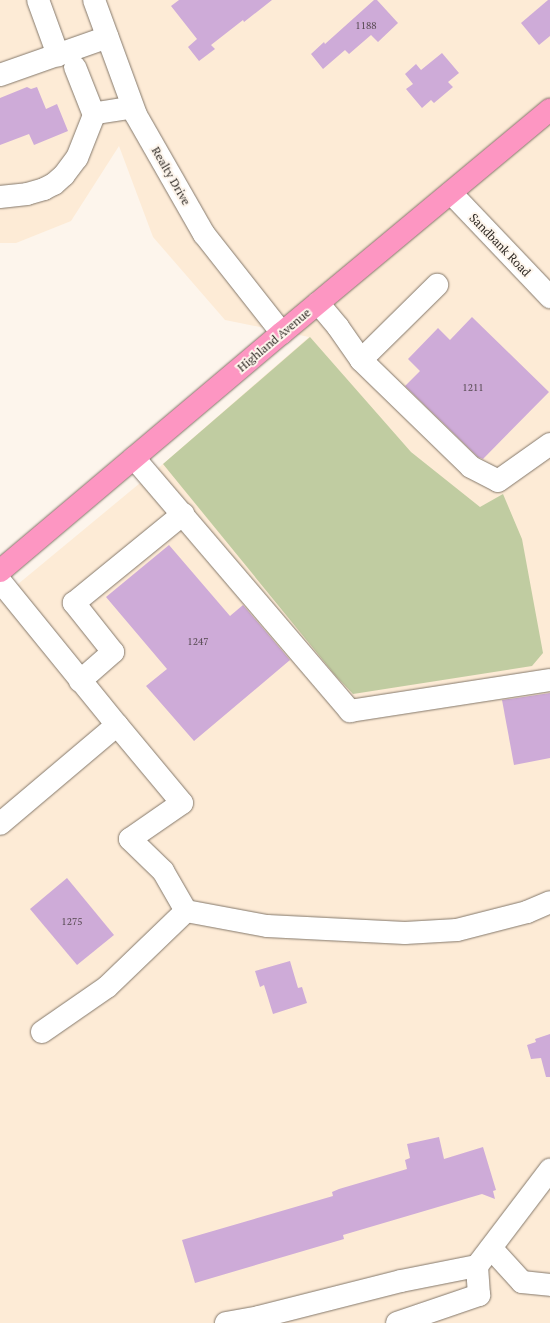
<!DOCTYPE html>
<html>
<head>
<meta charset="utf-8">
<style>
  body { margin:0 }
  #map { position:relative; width:550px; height:1323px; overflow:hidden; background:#fdf5ec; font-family:"PT Serif",serif }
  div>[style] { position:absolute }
  .built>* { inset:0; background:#fdebd6 }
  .green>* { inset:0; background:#c0cca1 }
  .building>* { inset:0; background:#ceabd8 }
  .roads { filter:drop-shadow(0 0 1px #84786b) drop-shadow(0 0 1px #84786b) }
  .minor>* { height:22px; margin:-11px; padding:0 11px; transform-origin:11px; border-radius:11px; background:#fff }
  .highway>* { height:22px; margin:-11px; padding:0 11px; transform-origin:11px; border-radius:11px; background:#fd96c2 }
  span { translate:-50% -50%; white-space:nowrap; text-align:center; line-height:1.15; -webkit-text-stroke:4px #fdf5ec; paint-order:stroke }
  .number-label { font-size:10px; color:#564a51 }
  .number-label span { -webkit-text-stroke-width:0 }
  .street-label { font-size:12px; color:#2e2924 }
</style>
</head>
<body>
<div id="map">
  <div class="built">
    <div style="clip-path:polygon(0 0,550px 0,550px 1323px,0 1323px,0 599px,163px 464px,309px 337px,225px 320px,153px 237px,119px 146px,71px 221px,16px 243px,0 243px)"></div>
  </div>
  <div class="green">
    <div style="clip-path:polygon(310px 337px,411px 452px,480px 507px,503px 494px,522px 539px,543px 653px,532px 666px,353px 694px,335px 675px,163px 464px)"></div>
  </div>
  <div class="building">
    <div style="clip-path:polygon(179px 0,272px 0,244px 22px,243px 20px,211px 45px,215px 49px,199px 61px,188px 47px,197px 39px,171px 6px)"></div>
    <div style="clip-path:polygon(374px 0,377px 0,398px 23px,378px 42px,371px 35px,349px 54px,345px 50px,323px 69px,311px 54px,324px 42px,325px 44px)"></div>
    <div style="clip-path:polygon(548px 0,550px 0,550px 36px,539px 45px,521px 23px)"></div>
    <div style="clip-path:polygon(442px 53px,459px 73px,448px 82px,453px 87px,434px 103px,431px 100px,422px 108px,406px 89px,413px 84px,405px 74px,416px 64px,421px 70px)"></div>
    <div style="clip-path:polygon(27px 87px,31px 89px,37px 87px,46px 109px,57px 104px,68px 131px,34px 145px,29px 134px,0 145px,0 98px)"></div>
    <div style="clip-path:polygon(472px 317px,549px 392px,483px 459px,478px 457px,405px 386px,420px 371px,408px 359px,438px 328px,450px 340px)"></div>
    <div style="clip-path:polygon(169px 545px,230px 616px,243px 605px,290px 660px,194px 741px,146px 686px,167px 669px,106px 597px)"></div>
    <div style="clip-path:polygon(550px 693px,550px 758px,514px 765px,502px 700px)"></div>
    <div style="clip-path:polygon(67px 878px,114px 935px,77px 965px,30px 909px)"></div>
    <div style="clip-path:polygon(290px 961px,298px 988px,302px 987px,307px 1003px,273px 1014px,264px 985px,260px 987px,255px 971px)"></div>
    <div style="clip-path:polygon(550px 1034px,550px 1077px,546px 1077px,541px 1058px,531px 1059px,527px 1045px,536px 1042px,535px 1039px)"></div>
    <div style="clip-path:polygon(439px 1137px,444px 1159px,483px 1147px,496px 1190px,493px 1191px,495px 1199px,482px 1194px,343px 1235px,344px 1239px,195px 1283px,182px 1240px,333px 1196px,332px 1192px,339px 1189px,407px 1169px,405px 1160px,410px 1158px,407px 1144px)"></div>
  </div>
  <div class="roads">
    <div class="minor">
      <div style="left:38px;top:0;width:59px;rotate:70deg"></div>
      <div style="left:94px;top:0;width:122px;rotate:69.9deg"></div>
      <div style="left:136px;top:115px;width:137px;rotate:60.3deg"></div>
      <div style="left:204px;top:234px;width:126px;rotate:51.8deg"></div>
      <div style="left:75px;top:67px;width:52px;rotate:68.4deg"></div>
      <div style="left:0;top:75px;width:114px;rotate:-19.4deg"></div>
      <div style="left:451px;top:193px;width:144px;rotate:46.4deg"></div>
      <div style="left:0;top:197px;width:27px;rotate:-6deg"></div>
      <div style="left:27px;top:194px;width:18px;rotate:-16deg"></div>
      <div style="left:44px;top:189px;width:11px;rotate:-27deg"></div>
      <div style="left:54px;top:184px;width:13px;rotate:-42deg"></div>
      <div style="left:64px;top:175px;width:21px;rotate:-53deg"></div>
      <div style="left:77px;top:158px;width:46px;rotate:-68.4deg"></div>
      <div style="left:94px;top:115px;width:4px;rotate:-34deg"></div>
      <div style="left:97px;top:113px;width:36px;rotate:-9deg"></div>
      <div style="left:318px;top:303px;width:31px;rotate:50deg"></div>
      <div style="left:338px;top:327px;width:40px;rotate:55.1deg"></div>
      <div style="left:361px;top:360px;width:153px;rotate:44.2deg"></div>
      <div style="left:471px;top:467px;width:30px;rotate:27deg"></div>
      <div style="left:498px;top:481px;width:64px;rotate:-35.4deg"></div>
      <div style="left:361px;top:360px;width:107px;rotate:-44.6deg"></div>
      <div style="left:134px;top:458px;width:333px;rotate:49.5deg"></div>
      <div style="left:350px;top:711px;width:202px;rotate:-8.8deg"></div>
      <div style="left:0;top:581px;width:186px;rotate:50.9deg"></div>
      <div style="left:117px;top:725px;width:153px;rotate:139.8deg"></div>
      <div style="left:80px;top:681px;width:44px;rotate:-41.3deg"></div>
      <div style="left:113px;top:652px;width:63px;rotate:-128.5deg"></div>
      <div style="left:74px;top:603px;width:141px;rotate:-39.2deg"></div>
      <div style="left:186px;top:911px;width:82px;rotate:10.5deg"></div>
      <div style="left:267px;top:926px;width:138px;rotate:2.9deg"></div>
      <div style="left:405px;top:933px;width:52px;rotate:-3.3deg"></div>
      <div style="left:457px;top:930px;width:72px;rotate:-14.4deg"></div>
      <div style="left:527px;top:912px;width:25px;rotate:-23deg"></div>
      <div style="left:42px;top:1032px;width:79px;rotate:-34.7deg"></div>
      <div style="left:107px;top:987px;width:110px;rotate:-43.9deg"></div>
      <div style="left:186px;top:911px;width:46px;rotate:-119.9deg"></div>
      <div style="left:163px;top:871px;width:46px;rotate:-135.9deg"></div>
      <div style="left:130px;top:839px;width:63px;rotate:-34.7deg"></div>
      <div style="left:182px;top:803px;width:102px;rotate:-129.8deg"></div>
      <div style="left:491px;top:1248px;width:46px;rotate:47.6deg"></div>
      <div style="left:522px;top:1282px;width:28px;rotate:6deg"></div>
      <div style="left:226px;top:1323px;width:34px;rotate:-10deg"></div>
      <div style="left:259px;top:1317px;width:146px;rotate:-14.2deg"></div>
      <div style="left:401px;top:1281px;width:77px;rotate:-11.2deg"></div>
      <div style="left:477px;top:1266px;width:121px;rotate:-52.8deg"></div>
      <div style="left:397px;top:1323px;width:87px;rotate:-18.9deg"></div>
      <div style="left:479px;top:1295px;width:29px;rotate:-94deg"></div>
    </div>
    <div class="highway">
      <div style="left:0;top:571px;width:369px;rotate:-40.2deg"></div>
      <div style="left:282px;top:333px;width:349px;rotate:-39.8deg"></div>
    </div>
  </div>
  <div class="number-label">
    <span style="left:366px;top:26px">1188</span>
    <span style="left:473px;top:388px">1211</span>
    <span style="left:198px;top:642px">1247</span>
    <span style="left:72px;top:922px">1275</span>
  </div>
  <div class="street-label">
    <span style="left:171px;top:176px;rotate:60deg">Realty Drive</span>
    <span style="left:500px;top:245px;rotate:46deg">Sandbank Road</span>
    <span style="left:274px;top:340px;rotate:-40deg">Highland Avenue</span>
  </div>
</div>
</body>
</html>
